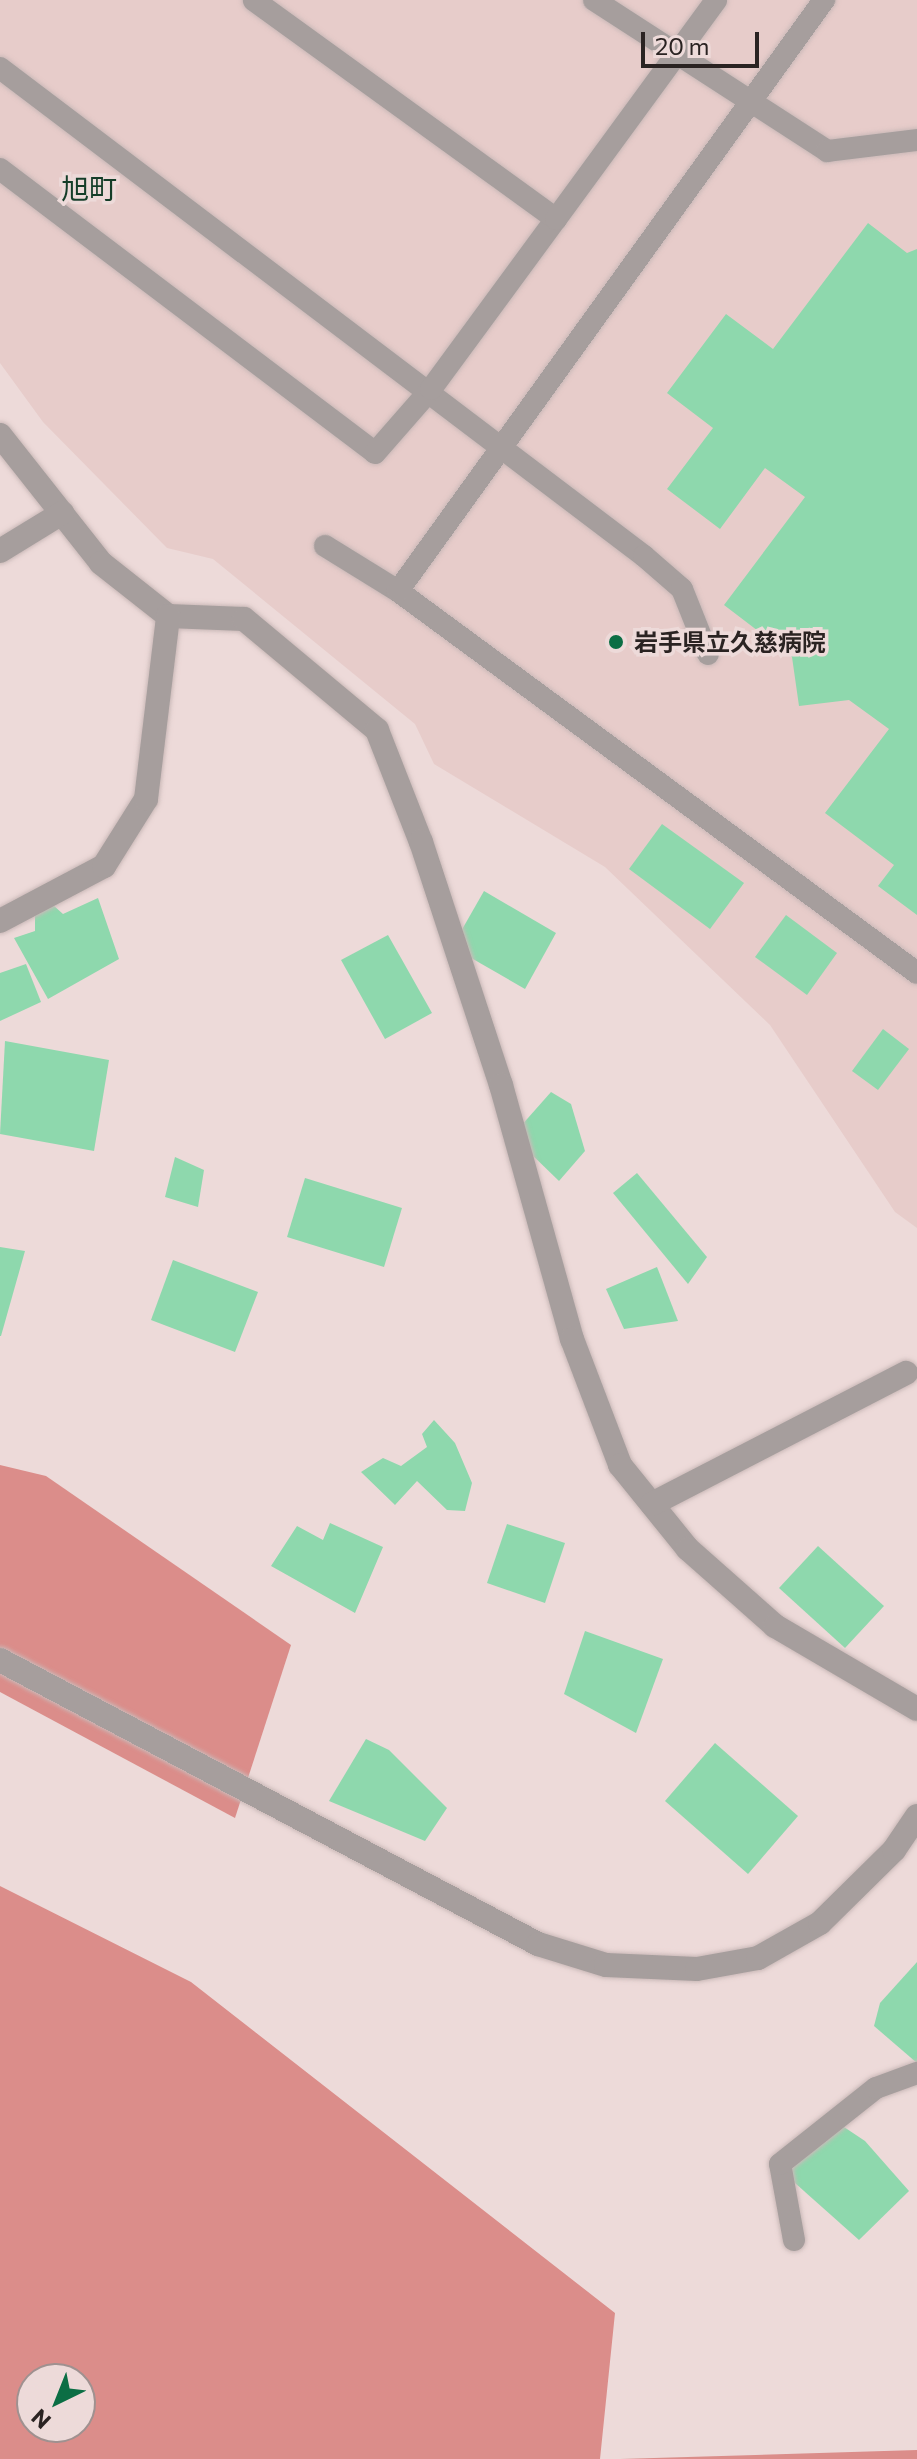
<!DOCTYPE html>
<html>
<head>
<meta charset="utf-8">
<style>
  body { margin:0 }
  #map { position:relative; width:917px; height:2459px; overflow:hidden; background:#eddad9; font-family:Commissioner,"Noto Sans JP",sans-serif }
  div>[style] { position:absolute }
  .built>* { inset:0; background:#e7ccca }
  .forest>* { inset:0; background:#db8d8a }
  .building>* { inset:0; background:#8ed8ad }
  .roads { filter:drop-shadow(0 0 2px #cab9b8) drop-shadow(0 0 2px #cab9b8) }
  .service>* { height:22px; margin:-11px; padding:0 11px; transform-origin:11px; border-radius:11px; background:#a69e9d }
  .minor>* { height:24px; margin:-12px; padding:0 12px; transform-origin:12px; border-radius:12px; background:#a69e9d }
  .tertiary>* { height:24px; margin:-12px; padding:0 12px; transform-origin:12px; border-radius:12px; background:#a69e9d }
  .dots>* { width:22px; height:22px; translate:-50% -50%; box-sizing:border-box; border:4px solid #eddad9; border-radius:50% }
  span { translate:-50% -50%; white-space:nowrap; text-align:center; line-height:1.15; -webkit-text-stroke:7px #eddad9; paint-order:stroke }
  .poi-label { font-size:24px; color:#2a2322; font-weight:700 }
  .left { translate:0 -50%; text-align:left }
  .quarter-label { font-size:28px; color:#143d28 }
  .north { position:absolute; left:16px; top:2363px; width:80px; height:80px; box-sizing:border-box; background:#eddad9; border:2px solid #9f9190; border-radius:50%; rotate:223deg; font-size:22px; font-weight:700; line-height:32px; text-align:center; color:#2a2322 }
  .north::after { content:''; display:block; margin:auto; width:28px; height:36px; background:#0b6e44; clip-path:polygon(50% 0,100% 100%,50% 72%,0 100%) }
  .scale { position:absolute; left:641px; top:32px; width:118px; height:36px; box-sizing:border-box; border:4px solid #2a2322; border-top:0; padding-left:10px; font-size:24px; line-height:28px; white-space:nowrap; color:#2a2322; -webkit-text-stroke:6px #eddad9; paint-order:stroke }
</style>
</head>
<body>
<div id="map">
  <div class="built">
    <div style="clip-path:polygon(0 0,917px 0,917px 1228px,895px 1212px,770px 1025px,605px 867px,434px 764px,415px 724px,213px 559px,167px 548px,43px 422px,0 363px)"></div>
  </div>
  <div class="forest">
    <div style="clip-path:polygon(0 1465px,46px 1476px,291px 1645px,235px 1818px,0 1692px)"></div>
    <div style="clip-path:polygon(evenodd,0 1886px,191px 1982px,615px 2313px,600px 2459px,0 2459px,0 1886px,32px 2379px,80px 2379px,80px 2427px,32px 2427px,32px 2379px)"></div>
    <div style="clip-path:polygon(917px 2450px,917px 2459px,620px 2459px)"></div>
  </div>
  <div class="building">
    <div style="clip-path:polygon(868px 223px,907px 253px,917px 249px,917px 915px,878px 886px,894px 865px,825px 813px,889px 729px,849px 700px,799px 706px,792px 657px,724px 605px,805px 497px,765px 468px,720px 529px,667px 489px,713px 428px,667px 393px,726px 314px,773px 349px)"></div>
    <div style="clip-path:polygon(662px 824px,744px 883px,710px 929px,629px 869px)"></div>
    <div style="clip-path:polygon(484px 891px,556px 933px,525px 989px,452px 947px)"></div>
    <div style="clip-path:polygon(98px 898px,119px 959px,48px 999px,14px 938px,35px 931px,35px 916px,53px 905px,63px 914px)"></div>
    <div style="clip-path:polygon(786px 915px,837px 953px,807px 995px,755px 957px)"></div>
    <div style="clip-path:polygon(388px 935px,432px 1013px,385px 1039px,341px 960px)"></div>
    <div style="clip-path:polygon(26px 964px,41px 1002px,0 1021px,0 973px)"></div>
    <div style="clip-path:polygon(883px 1029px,909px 1049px,878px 1090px,852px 1071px)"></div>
    <div style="clip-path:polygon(5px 1041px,109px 1060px,94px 1151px,0 1134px)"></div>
    <div style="clip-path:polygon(551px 1092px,571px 1104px,585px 1151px,559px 1181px,527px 1150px,520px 1127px)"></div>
    <div style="clip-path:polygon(175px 1157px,204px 1170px,198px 1207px,165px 1197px)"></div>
    <div style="clip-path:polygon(637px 1173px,707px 1257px,688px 1284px,613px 1193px)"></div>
    <div style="clip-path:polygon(305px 1178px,402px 1208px,384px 1267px,287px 1237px)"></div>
    <div style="clip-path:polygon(0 1247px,25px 1251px,1px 1336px,0 1336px)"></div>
    <div style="clip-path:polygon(173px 1260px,258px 1292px,235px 1352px,151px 1320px)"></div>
    <div style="clip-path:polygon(657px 1267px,678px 1321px,624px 1329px,606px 1289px)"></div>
    <div style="clip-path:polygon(434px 1420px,455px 1443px,472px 1483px,465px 1511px,447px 1510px,417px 1481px,395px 1505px,361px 1472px,383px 1458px,401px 1466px,427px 1447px,422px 1434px)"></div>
    <div style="clip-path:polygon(330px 1523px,383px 1547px,355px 1613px,271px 1566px,297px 1526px,323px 1540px)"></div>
    <div style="clip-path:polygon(507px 1524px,565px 1543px,545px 1603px,487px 1583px)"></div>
    <div style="clip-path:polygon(818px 1546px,884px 1606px,845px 1648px,779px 1588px)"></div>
    <div style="clip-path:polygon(585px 1631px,663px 1659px,636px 1733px,564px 1694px)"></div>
    <div style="clip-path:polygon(366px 1739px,389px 1750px,447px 1808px,425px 1841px,329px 1801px)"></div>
    <div style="clip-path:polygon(715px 1743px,798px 1816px,748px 1874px,665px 1801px)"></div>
    <div style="clip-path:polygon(917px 1962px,917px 2063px,874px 2026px,880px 2003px)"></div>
    <div style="clip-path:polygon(838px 2123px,865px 2141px,909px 2191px,859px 2240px,786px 2175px)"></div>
  </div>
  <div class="roads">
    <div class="service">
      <div style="left:594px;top:0;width:278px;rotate:32.9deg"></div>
      <div style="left:827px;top:151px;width:91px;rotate:-7deg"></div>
      <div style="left:0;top:68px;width:808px;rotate:37.15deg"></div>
      <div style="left:644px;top:556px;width:50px;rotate:41deg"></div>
      <div style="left:682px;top:589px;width:70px;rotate:68.2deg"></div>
      <div style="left:0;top:169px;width:470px;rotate:37.1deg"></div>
      <div style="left:375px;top:453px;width:85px;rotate:-48.8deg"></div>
      <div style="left:431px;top:389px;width:211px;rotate:-53.7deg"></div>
      <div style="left:556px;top:219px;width:373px;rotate:-144.1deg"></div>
      <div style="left:556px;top:219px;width:271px;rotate:-53.8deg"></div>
      <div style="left:325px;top:546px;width:86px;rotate:31.7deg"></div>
      <div style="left:398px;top:591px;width:644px;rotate:36.35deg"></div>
      <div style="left:398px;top:591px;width:729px;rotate:-54.22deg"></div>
      <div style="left:794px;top:2240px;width:77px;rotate:-100.4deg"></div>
      <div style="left:780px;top:2164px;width:122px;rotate:-38.4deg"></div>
      <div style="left:876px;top:2088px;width:44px;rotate:-20.1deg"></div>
    </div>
    <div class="minor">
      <div style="left:0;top:435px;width:163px;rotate:51.7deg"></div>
      <div style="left:101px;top:563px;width:85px;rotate:38.3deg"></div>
      <div style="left:168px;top:616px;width:76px;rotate:2.3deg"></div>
      <div style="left:244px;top:619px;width:173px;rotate:39.8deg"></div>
      <div style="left:377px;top:730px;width:120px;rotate:68.6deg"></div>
      <div style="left:421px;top:842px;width:256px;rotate:71.8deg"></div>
      <div style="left:501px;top:1085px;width:264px;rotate:74.4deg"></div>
      <div style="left:572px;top:1339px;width:135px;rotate:69.1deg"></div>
      <div style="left:620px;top:1465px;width:108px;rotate:51deg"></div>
      <div style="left:688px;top:1549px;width:116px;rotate:41.5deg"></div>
      <div style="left:775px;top:1626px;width:164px;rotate:30.3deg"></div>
      <div style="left:0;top:551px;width:73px;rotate:-31.5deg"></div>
      <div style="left:0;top:921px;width:118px;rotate:-27.9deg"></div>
      <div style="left:104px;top:866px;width:79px;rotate:-57.9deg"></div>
      <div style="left:146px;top:799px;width:184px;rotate:-83.1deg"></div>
      <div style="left:652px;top:1504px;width:286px;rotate:-27.3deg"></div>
    </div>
    <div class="tertiary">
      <div style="left:0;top:1660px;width:608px;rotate:27.83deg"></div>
      <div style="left:538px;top:1944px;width:71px;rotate:17.2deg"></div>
      <div style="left:606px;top:1965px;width:91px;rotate:2.5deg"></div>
      <div style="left:697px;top:1969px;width:62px;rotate:-10.2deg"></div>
      <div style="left:758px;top:1958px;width:71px;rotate:-29.4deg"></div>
      <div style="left:820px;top:1923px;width:104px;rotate:-44.6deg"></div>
      <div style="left:894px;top:1850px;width:41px;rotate:-55.9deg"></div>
    </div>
  </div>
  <div class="dots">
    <div style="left:616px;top:642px;background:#0b6e44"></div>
  </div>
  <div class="poi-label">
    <span class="left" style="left:634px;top:642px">岩手県立久慈病院</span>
  </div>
  <div class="quarter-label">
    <span style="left:89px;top:188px">旭町</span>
  </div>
  <div class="north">N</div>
  <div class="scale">20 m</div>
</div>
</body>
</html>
